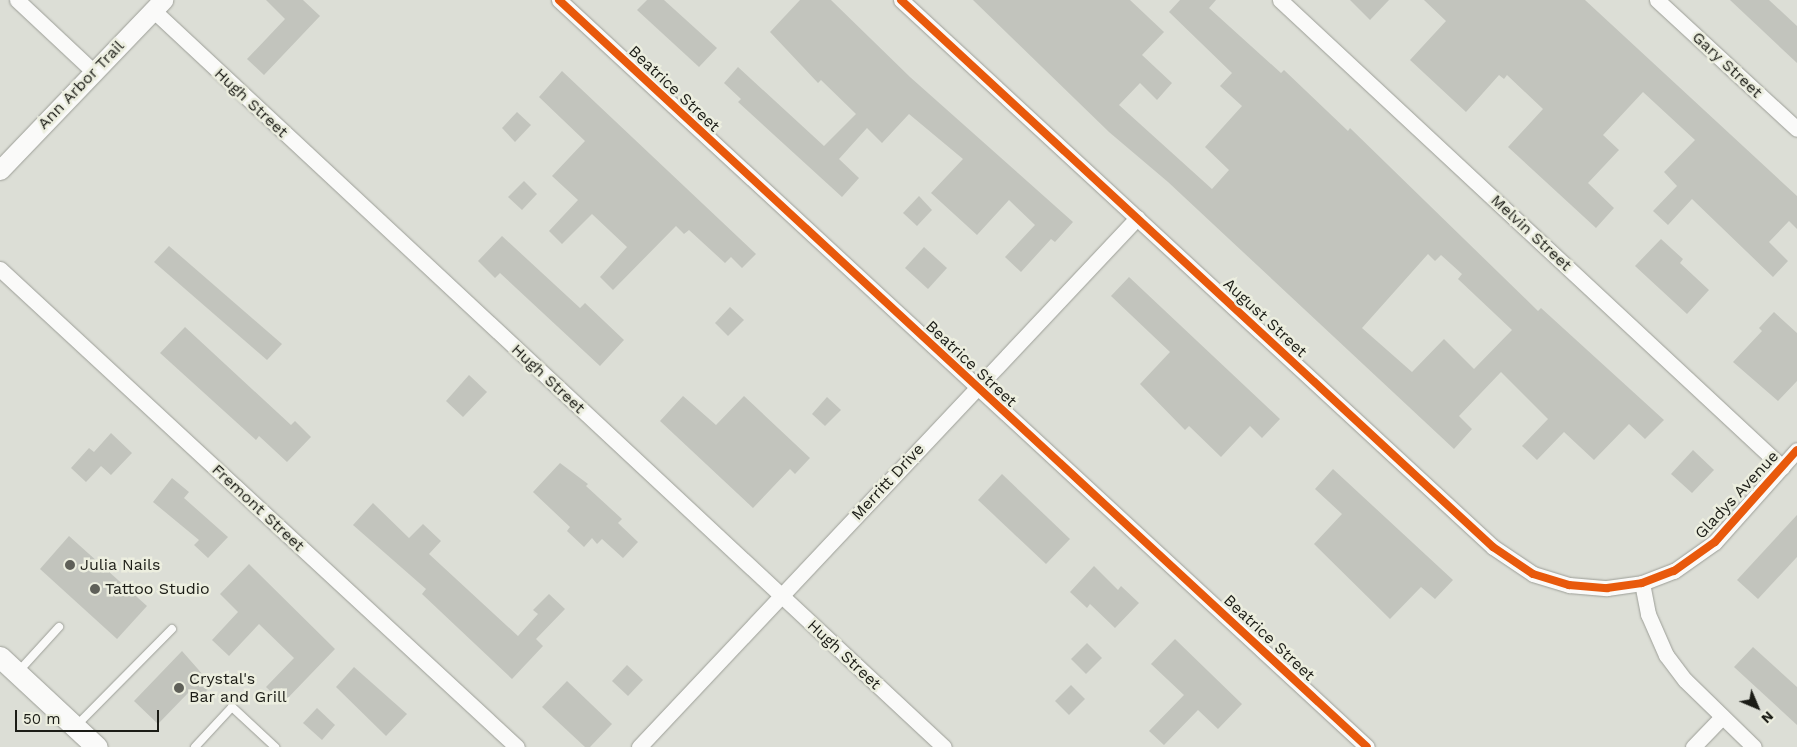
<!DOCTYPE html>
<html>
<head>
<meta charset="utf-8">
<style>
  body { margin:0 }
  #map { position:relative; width:1797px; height:747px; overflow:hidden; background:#dcded6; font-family:"Work Sans",sans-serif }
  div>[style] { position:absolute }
  .building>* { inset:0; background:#c2c4bd }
  .roads { filter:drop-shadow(0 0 1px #9c9e97) drop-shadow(0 0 1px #9c9e97) }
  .service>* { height:8px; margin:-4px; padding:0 4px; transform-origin:4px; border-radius:4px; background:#fafaf9 }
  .minor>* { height:15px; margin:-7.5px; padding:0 7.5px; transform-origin:7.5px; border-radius:7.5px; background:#fafaf9 }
  .tertiary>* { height:19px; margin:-9.5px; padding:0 9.5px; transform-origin:9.5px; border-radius:9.5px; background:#fafaf9 }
  .secondary>* { height:21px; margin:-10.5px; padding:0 10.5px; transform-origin:10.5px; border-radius:10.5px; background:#fafaf9 }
  .cycleway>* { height:8px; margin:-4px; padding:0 4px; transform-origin:4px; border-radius:4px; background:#e8590c }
  .dots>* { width:14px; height:14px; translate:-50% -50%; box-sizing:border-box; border:2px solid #eceedf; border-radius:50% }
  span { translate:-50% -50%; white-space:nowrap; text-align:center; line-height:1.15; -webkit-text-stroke:5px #eceedf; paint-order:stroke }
  .street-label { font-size:16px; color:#1b1c16 }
  .poi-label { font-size:16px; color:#1b1c16 }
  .left { translate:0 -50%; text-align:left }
  .north { position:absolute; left:1732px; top:682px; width:50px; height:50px; -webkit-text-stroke:4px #eceedf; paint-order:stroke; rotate:135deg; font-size:14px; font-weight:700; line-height:20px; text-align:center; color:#1b1c16 }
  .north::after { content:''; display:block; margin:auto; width:18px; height:22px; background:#1b1c16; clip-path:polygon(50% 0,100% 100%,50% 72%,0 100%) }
  .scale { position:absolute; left:15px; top:710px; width:144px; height:22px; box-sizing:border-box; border:2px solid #1b1c16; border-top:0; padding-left:6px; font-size:15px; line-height:18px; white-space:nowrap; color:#1b1c16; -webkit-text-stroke:4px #eceedf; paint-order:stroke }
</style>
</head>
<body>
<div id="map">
  <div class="building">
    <div style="clip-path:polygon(266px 0,303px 0,320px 16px,264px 75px,247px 59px,285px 19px)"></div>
    <div style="clip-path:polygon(647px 0,664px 0,717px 48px,699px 67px,637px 10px)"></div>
    <div style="clip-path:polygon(800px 0,831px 0,910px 77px,1073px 222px,1055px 242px,1051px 239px,1021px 272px,1005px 257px,1035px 225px,1009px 200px,977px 235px,931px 193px,963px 159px,909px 114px,882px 143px,867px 128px,839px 159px,859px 178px,842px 197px,738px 102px,741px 99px,724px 83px,738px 67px,824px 146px,856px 114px,821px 80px,818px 83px,770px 32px)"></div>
    <div style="clip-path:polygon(evenodd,973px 0,1130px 0,1164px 32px,1142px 55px,1172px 83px,1157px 100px,1140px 83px,1119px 105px,1212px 189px,1229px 170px,1205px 147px,1242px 106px,1220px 86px,1232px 73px,1169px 12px,1180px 0,1216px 0,1209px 8px,1281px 73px,1284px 70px,1348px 131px,1350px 128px,1538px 311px,1541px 308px,1664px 420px,1645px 439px,1629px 424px,1594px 460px,1564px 432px,1537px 460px,1522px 446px,1548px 419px,1501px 372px,1459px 416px,1472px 429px,1454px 449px,1168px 182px,1109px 132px,973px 0,1428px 254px,1435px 261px,1441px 255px,1462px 274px,1458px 279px,1512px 330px,1474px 369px,1444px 339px,1412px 372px,1362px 328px,1428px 254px)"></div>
    <div style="clip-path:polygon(1350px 0,1389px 0,1370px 20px)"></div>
    <div style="clip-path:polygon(1424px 0,1585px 0,1797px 196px,1797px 229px,1789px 221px,1769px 242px,1788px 261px,1773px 277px,1692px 199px,1668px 225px,1653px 211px,1677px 186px,1664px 172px,1695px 140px,1643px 92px,1603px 135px,1619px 150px,1588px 183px,1614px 208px,1596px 228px,1508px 147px,1543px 109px,1507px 75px,1504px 79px,1499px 75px,1466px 112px,1410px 60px,1446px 21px)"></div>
    <div style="clip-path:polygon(1730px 0,1769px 0,1797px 26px,1797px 63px)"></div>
    <div style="clip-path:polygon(562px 71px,756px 254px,742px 268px,731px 257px,725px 263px,689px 230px,684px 234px,676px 226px,613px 290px,600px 277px,627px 247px,592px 214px,562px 244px,549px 231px,578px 200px,552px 176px,585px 141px,539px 97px)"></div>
    <div style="clip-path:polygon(517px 112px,531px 125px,515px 142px,502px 128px)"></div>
    <div style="clip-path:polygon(524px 181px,537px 194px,522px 210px,508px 197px)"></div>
    <div style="clip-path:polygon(919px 196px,932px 210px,917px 226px,903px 213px)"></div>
    <div style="clip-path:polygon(502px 236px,580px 308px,585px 303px,624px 340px,600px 366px,500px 273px,495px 278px,478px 261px)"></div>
    <div style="clip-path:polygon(1661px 239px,1683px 259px,1680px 263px,1709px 290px,1687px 314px,1635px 266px)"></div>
    <div style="clip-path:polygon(169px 246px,282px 344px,267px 360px,154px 262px)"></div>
    <div style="clip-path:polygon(924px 247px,947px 268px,928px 289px,905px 268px)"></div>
    <div style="clip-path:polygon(1129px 277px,1280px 419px,1262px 438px,1250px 426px,1221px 457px,1189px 426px,1185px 430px,1140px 384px,1170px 352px,1111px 296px)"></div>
    <div style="clip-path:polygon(730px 307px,744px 320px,728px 336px,715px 323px)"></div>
    <div style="clip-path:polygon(1774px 312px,1797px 333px,1797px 381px,1778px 401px,1733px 362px,1762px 331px,1759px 328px)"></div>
    <div style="clip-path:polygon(185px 327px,291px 425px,295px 421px,311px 437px,287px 462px,259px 436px,256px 440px,160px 353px)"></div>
    <div style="clip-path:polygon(469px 375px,487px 392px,463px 417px,446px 401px)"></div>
    <div style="clip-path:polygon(683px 396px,716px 425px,744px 396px,810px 458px,795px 474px,790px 469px,753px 508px,660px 421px)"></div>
    <div style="clip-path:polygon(827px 397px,841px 410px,825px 426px,812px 414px)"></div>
    <div style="clip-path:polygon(111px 433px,132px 453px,111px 475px,101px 466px,86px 482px,71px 468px,89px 448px,94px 452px)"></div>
    <div style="clip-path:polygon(1693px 450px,1714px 470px,1692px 493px,1671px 474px)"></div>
    <div style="clip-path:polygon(560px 463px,588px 484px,586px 486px,622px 519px,618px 523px,638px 542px,623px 558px,602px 539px,597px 544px,592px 538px,584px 547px,567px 531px,570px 527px,533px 492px)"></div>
    <div style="clip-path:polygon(1333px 469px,1453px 580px,1435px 599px,1421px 587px,1390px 619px,1314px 544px,1342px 514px,1315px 489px)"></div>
    <div style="clip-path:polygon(1002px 474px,1070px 539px,1046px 564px,978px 500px)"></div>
    <div style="clip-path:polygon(172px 478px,189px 492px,184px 498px,228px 537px,208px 558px,194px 545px,199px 540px,153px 502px)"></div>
    <div style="clip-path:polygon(373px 503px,409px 538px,423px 524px,441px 541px,429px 554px,518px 636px,538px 614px,533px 610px,549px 594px,565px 609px,536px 639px,543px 646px,512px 679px,422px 594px,426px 589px,353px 525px)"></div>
    <div style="clip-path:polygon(1797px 515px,1797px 557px,1758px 599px,1737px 580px)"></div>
    <div style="clip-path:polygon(69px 536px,147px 606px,117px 639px,40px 569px)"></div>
    <div style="clip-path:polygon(249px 564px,335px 649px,283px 703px,266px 687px,294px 658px,259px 624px,229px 656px,212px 640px,238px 612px,220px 594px)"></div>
    <div style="clip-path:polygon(1094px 566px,1118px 590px,1121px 586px,1139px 603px,1115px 628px,1090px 604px,1087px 608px,1070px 592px)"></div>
    <div style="clip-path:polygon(1175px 639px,1242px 704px,1218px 729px,1198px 710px,1164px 745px,1149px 731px,1184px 695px,1151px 664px)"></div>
    <div style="clip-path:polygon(1087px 643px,1102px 658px,1086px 674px,1071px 659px)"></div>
    <div style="clip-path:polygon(1753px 647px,1797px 687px,1797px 725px,1734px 667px)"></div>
    <div style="clip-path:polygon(182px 651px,212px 685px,197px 701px,189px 692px,158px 724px,134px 701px)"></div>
    <div style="clip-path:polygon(627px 665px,643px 680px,628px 696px,612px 681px)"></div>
    <div style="clip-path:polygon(354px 667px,407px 714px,386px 736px,336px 687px)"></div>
    <div style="clip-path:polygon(567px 681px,612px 724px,590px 747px,585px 747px,542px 707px)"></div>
    <div style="clip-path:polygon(1071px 685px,1085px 699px,1069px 715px,1055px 701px)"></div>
    <div style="clip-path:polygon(317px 708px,335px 725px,322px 740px,303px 723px)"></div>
  </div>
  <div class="roads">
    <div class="service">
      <div style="left:18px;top:672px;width:61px;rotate:-47.7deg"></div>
      <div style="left:77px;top:725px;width:135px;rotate:-45.3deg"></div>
      <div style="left:195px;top:747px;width:54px;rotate:-47.2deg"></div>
      <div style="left:232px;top:707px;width:59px;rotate:42.9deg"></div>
    </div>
    <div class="minor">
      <div style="left:17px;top:0;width:105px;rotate:43.1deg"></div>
      <div style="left:559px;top:0;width:1100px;rotate:42.75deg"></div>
      <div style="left:901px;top:0;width:806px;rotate:42.74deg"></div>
      <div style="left:1493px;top:547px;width:48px;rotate:34deg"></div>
      <div style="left:1533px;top:574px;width:38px;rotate:17deg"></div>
      <div style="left:1569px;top:585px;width:38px;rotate:5deg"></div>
      <div style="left:1607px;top:588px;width:35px;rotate:-8deg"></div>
      <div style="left:1642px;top:583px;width:34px;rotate:-21deg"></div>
      <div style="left:1674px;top:571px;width:50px;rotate:-35.3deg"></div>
      <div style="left:1715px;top:542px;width:123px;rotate:-48.3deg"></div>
      <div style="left:1280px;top:0;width:686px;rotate:42.93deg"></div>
      <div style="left:1657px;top:0;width:190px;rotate:42.7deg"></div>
      <div style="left:153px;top:10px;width:1081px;rotate:42.98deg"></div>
      <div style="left:0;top:269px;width:704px;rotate:42.76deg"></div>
      <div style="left:1642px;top:583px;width:32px;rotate:79deg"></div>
      <div style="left:1648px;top:614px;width:45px;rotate:66.3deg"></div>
      <div style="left:1666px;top:655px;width:31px;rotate:53deg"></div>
      <div style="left:1685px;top:680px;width:96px;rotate:44.2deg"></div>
      <div style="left:639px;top:747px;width:727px;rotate:-46.73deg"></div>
      <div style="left:1693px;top:747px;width:42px;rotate:-46deg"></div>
    </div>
    <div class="tertiary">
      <div style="left:0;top:170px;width:236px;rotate:-46.2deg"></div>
    </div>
    <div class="secondary">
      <div style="left:0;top:657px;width:132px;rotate:42.9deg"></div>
    </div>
  </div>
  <div class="cycleway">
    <div style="left:559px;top:0;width:1100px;rotate:42.75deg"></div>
    <div style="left:901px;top:0;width:806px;rotate:42.74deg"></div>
    <div style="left:1493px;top:547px;width:48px;rotate:34deg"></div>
    <div style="left:1533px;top:574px;width:38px;rotate:17deg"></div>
    <div style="left:1569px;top:585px;width:38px;rotate:5deg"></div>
    <div style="left:1607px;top:588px;width:35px;rotate:-8deg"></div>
    <div style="left:1642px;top:583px;width:34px;rotate:-21deg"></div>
    <div style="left:1674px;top:571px;width:50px;rotate:-35.3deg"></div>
    <div style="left:1715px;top:542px;width:123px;rotate:-48.3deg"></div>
  </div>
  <div class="dots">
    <div style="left:70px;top:565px;background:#5f6059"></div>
    <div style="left:95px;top:589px;background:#5f6059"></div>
    <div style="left:179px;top:688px;background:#5f6059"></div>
  </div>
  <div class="street-label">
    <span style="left:1727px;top:65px;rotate:43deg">Gary Street</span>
    <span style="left:81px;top:85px;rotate:-46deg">Ann Arbor Trail</span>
    <span style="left:674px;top:89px;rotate:43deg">Beatrice Street</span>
    <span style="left:251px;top:103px;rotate:43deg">Hugh Street</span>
    <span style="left:1531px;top:233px;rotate:43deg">Melvin Street</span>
    <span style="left:1265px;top:318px;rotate:43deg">August Street</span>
    <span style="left:971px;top:364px;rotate:43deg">Beatrice Street</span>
    <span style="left:548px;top:379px;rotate:43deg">Hugh Street</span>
    <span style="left:888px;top:482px;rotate:-47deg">Merritt Drive</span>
    <span style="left:1737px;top:495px;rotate:-47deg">Gladys Avenue</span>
    <span style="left:258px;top:508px;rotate:43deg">Fremont Street</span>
    <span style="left:1269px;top:638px;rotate:43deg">Beatrice Street</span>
    <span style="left:844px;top:655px;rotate:43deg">Hugh Street</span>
  </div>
  <div class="poi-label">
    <span class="left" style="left:80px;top:565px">Julia Nails</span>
    <span class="left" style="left:105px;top:589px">Tattoo Studio</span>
    <span class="left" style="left:189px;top:688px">Crystal's<br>Bar and Grill</span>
  </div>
  <div class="north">N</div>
  <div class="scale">50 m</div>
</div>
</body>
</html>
